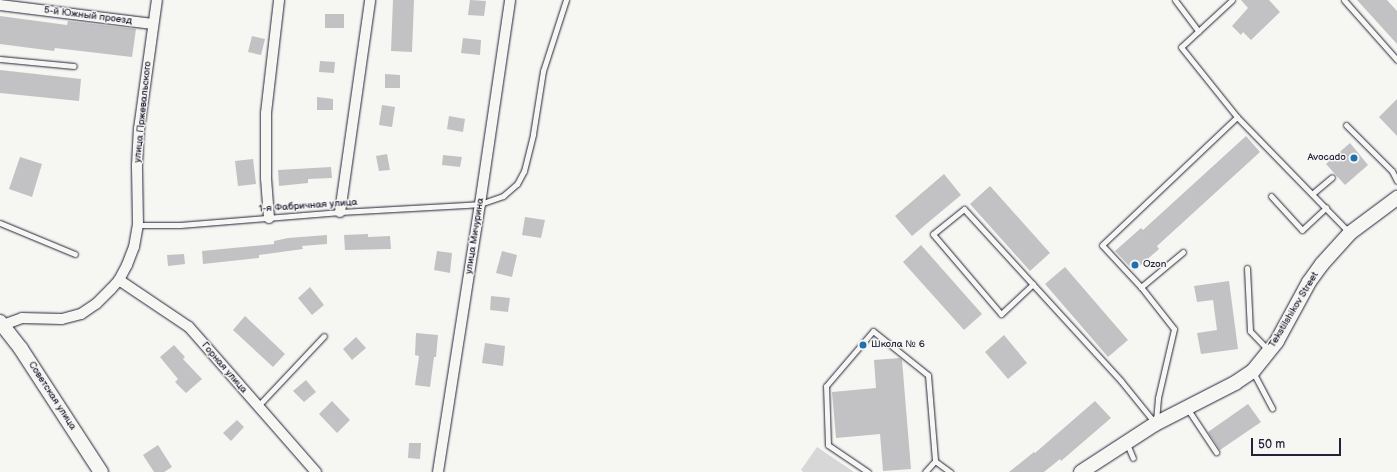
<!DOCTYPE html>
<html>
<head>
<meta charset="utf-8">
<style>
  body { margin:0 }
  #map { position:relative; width:1397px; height:472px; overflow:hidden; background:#f6f6f2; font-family:"Balsamiq Sans",sans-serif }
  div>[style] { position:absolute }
  .green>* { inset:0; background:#d7d7d7 }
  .building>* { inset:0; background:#c2c2c4 }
  .roads { filter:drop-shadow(0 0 1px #22223b) drop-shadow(0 0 1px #22223b) }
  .service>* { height:5px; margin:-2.5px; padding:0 2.5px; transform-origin:2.5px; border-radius:2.5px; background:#f6f6f2 }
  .minor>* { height:10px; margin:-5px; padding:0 5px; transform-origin:5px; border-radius:5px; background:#f6f6f2 }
  .secondary>* { height:14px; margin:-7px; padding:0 7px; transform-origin:7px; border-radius:7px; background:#f6f6f2 }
  .dots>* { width:11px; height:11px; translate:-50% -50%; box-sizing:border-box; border:2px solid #f6f6f2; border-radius:50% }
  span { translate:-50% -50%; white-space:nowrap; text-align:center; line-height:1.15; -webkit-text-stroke:3px #f6f6f2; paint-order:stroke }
  .street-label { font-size:10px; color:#22223b }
  .poi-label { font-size:10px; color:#22223b }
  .right { translate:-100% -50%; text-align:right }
  .left { translate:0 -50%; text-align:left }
  .scale { position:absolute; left:1251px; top:438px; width:90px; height:18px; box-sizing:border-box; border:2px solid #22223b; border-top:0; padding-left:5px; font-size:12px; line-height:14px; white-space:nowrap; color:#22223b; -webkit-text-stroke:3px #f6f6f2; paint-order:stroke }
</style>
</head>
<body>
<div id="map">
  <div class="green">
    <div style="clip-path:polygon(817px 447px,854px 472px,803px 472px,801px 470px)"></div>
  </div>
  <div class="building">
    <div style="clip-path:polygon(393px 0,414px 0,412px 52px,391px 51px)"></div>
    <div style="clip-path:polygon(470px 0,486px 1px,484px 16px,468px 15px)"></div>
    <div style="clip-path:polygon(1241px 0,1269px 0,1280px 12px,1251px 40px,1243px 32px,1241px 35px,1232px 26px,1248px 8px)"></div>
    <div style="clip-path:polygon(1357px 0,1387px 0,1397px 11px,1397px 44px)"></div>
    <div style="clip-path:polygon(325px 14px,344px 14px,344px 28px,325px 28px)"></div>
    <div style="clip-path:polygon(0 16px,67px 25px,68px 21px,136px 29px,132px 57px,55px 48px,54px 51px,0 44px)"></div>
    <div style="clip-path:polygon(252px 36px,265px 39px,261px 55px,248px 52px)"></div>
    <div style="clip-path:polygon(463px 38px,481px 40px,480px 55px,461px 53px)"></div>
    <div style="clip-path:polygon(320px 61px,335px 62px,334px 73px,319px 72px)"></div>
    <div style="clip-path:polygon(0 70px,81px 79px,79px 101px,0 93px)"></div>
    <div style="clip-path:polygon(385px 74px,400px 75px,400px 88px,385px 88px)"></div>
    <div style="clip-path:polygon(317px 97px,333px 99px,333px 110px,317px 110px)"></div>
    <div style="clip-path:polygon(1397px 99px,1397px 136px,1379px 117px)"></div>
    <div style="clip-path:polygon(382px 105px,395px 107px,392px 127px,379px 125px)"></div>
    <div style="clip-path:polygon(449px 116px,465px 119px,463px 132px,447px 129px)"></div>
    <div style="clip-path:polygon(1246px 136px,1260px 152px,1157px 246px,1159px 249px,1134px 271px,1115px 251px,1141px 228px,1143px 230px)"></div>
    <div style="clip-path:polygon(1350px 143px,1368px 165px,1345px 185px,1326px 164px)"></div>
    <div style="clip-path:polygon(387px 154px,390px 170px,379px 171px,376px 156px)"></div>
    <div style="clip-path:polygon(443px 155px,462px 157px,460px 167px,442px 165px)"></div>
    <div style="clip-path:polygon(20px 157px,42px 164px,32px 197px,9px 189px)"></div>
    <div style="clip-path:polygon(253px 159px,256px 184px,238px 186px,235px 161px)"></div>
    <div style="clip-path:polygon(331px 167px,332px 178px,308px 179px,308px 183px,279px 186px,278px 170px)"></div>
    <div style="clip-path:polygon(944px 174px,961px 195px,912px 236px,895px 216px)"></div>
    <div style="clip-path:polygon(990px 186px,1050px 253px,1030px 271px,970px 204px)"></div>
    <div style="clip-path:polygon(525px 217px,545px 220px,541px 238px,522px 235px)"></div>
    <div style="clip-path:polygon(368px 234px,368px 237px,390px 236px,391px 249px,345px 250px,344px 235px)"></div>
    <div style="clip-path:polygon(327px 235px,327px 244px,302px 246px,303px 249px,259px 255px,259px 258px,203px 264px,202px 251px,274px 244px,274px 241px,288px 238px)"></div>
    <div style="clip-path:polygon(921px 245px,982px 314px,964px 330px,903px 262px)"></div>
    <div style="clip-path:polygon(437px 251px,452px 253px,450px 273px,434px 270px)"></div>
    <div style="clip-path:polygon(502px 251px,517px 255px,512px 277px,496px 273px)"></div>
    <div style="clip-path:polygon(184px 254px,185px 264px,168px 266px,167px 255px)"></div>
    <div style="clip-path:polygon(1065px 267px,1128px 340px,1108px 357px,1045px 284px)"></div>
    <div style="clip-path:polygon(1229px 281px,1238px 349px,1201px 354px,1197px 333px,1217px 330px,1213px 300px,1197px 302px,1194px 286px)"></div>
    <div style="clip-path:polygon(310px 287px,324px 305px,312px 315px,298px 298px)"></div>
    <div style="clip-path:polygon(491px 296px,510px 298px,508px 312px,490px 310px)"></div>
    <div style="clip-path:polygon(245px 316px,285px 354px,273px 367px,233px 330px)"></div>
    <div style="clip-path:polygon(416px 333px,438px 335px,436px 357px,434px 357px,430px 387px,415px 385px,419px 356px,415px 355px)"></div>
    <div style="clip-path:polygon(1004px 335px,1027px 363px,1008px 379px,985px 352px)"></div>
    <div style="clip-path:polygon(356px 337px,366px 348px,352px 360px,343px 349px)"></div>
    <div style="clip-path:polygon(485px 343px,505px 346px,503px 366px,482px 363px)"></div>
    <div style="clip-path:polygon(174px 345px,185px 357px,183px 359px,202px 379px,186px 393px,175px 382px,178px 379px,160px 357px)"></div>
    <div style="clip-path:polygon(900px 358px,902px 360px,911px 469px,883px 471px,880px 434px,836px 438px,832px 392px,876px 388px,874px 360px)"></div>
    <div style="clip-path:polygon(306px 380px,316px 392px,304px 402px,293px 391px)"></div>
    <div style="clip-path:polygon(332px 401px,350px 420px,337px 433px,319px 414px)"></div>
    <div style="clip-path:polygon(1095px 401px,1111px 418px,1061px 461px,1060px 459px,1044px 472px,1009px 472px,1034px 452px,1035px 453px)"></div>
    <div style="clip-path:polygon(1248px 404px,1261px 422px,1220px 450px,1208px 432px)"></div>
    <div style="clip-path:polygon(237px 420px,244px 427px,231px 441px,223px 433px)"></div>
    <div style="clip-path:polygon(409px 443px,421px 443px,420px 459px,408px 458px)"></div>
    <div style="clip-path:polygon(158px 445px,172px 467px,164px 472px,154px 472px,143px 455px)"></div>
  </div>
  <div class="roads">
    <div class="service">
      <div style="left:1175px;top:0;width:39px;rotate:53deg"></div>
      <div style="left:1232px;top:0;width:69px;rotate:137.3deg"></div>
      <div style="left:1181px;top:47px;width:90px;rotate:51.3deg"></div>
      <div style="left:1344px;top:0;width:80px;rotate:48.5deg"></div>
      <div style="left:0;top:59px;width:74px;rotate:5.4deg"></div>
      <div style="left:1346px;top:125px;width:65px;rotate:45deg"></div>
      <div style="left:1392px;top:171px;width:11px;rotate:63deg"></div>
      <div style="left:1312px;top:194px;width:26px;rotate:-40deg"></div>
      <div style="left:1271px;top:196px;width:46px;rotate:47.6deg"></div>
      <div style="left:1302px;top:230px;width:33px;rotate:-43deg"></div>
      <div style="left:0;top:223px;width:81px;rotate:22.5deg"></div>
      <div style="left:138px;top:225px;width:42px"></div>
      <div style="left:180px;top:225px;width:161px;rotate:-4.6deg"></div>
      <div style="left:340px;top:212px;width:126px;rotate:-3.2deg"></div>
      <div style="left:466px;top:205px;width:14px;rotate:-4deg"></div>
      <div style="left:480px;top:204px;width:24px;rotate:-19deg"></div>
      <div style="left:503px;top:196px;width:18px;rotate:-41deg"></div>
      <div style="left:517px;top:184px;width:15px;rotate:-62deg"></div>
      <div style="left:524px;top:171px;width:38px;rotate:-76deg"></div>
      <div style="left:533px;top:134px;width:64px;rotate:-81deg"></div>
      <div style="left:543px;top:71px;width:75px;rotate:-72.1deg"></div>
      <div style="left:1183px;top:252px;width:55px;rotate:140.2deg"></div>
      <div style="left:1141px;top:287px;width:57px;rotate:-132.9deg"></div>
      <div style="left:1102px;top:245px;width:186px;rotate:-43.5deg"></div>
      <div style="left:1237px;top:117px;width:161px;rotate:45.8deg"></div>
      <div style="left:1247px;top:268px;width:63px;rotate:87.3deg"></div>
      <div style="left:1250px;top:331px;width:28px;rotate:46deg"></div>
      <div style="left:1033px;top:284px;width:44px;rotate:136.8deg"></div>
      <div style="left:1001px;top:314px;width:105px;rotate:-130.4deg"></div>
      <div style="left:933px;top:234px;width:40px;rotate:-39deg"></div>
      <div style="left:964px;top:209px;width:233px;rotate:47.6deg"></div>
      <div style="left:1121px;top:381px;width:54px;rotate:51deg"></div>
      <div style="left:1141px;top:287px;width:53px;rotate:51.8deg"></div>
      <div style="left:1174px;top:329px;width:71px;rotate:103.1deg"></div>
      <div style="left:1158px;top:398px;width:23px;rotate:95deg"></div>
      <div style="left:1253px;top:372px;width:41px;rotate:62.2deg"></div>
      <div style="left:258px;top:406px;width:96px;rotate:-46.7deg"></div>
      <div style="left:1187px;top:408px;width:53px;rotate:56.6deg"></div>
      <div style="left:1127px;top:444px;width:15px;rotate:67deg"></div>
      <div style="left:868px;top:472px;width:48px;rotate:-146deg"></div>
      <div style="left:828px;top:445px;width:59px;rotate:-91.9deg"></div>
      <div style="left:826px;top:386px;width:72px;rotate:-49.5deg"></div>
      <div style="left:873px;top:331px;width:70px;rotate:38.7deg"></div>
      <div style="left:928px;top:375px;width:86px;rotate:85.3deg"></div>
      <div style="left:935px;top:461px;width:19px;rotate:36deg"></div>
      <div style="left:925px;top:472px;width:15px;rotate:-48deg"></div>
    </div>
    <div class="minor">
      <div style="left:0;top:5px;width:154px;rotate:7.1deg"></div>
      <div style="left:340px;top:212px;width:214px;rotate:-81.9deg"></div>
      <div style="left:269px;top:218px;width:40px;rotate:-94.3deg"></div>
      <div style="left:266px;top:178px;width:65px;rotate:-90deg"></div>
      <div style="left:266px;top:113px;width:114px;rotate:-83.4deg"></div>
      <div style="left:119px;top:280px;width:84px;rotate:33.9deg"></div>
      <div style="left:189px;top:327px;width:193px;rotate:48.8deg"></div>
      <div style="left:3px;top:325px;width:20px;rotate:-20deg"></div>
      <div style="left:22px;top:318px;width:40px;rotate:1.4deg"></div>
      <div style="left:62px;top:319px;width:20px;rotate:-15deg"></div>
      <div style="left:81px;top:314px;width:18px;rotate:-34deg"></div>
      <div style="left:96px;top:304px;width:21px;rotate:-45deg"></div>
      <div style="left:111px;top:289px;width:12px;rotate:-48deg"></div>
      <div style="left:119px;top:280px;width:17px;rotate:-62deg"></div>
      <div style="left:127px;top:265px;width:19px;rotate:-69deg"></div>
      <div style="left:134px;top:247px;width:22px;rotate:-80deg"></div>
      <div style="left:138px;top:225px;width:60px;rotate:-91deg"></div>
      <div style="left:137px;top:165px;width:36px;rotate:-87deg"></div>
      <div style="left:139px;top:129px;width:130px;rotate:-82.1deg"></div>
      <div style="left:438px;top:472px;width:271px;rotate:-81.1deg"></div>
      <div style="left:480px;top:204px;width:206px;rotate:-81.6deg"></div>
    </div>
    <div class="secondary">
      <div style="left:0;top:322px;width:34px;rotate:52deg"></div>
      <div style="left:21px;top:349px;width:147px;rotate:57deg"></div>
      <div style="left:1081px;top:472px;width:88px;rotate:-33deg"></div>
      <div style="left:1155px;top:424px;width:90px;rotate:-27.1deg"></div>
      <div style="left:1235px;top:383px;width:22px;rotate:-34deg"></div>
      <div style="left:1253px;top:371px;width:38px;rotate:-51deg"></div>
      <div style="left:1277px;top:341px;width:67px;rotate:-61.5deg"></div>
      <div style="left:1309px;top:282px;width:22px;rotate:-54deg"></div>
      <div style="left:1322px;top:264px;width:42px;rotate:-47.9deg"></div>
      <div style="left:1350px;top:233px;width:59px;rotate:-36.7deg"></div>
    </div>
  </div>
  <div class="dots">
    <div style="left:1354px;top:158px;background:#1f6fb2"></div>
    <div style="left:1135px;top:265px;background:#1f6fb2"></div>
    <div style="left:863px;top:345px;background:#1f6fb2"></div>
  </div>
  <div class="street-label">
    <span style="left:88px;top:16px;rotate:7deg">5-й Южный проезд</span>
    <span style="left:143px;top:112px;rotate:-84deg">улица Пржевальского</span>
    <span style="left:308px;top:206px;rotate:-4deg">1-я Фабричная улица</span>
    <span style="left:475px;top:236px;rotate:-81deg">улица Мичурина</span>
    <span style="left:1294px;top:310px;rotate:-59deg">Tekstilshikov Street</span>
    <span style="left:224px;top:368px;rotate:49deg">Горная улица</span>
    <span style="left:52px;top:396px;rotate:57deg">Советская улица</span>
  </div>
  <div class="poi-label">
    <span class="right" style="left:1346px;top:158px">Avocado</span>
    <span class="left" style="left:1143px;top:265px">Ozon</span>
    <span class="left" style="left:871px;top:345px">Школа № 6</span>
  </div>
  <div class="scale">50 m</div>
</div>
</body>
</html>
